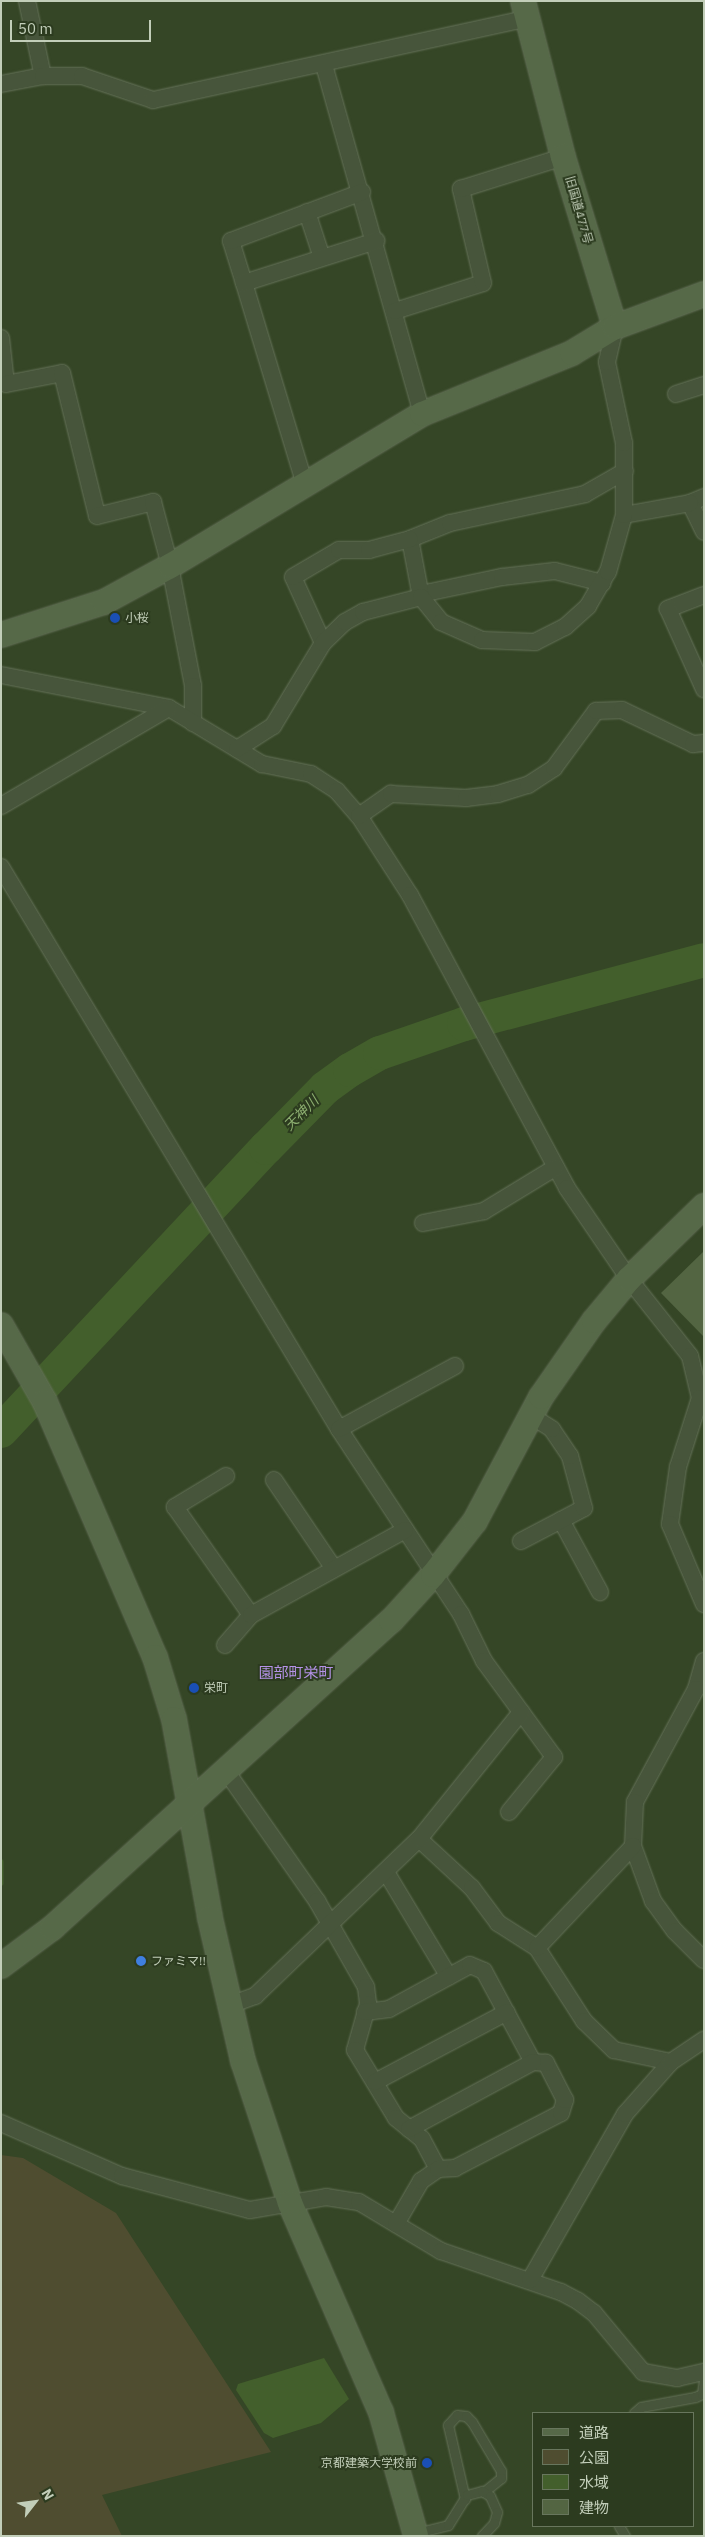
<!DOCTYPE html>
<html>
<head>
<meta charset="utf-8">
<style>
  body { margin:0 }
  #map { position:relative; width:705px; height:2537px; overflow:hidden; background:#354626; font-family:"IBM Plex Sans","Noto Sans JP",sans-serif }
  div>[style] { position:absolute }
  .green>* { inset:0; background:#4f4d30 }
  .water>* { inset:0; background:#435f2c }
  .stream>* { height:5.5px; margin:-2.75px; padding:0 2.75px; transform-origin:2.75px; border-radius:2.75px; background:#435f2c }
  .river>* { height:34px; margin:-17px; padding:0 17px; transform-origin:17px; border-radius:17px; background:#435f2c }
  .building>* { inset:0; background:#536542 }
  .roads { filter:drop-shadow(0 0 1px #657259) drop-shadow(0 0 1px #657259) }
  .lane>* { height:9px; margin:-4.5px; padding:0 4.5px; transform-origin:4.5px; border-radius:4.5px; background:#47553b }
  .street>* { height:16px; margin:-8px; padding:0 8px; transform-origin:8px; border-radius:8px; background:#47553b }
  .secondary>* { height:24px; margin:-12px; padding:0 12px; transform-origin:12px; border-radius:12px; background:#566948 }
  .dots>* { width:14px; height:14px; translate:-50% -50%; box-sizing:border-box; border:2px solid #2c3b1f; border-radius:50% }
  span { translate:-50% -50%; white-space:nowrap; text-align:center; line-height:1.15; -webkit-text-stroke:4px #2c3b1f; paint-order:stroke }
  .street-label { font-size:12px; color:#c2ceb9 }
  .poi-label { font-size:12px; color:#c2ceb9 }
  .left { translate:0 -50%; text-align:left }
  .right { translate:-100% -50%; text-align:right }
  .water-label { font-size:14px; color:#8daf70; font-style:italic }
  .quarter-label { font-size:15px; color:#b592e8 }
  .frame { position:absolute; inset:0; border:2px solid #c2ceb9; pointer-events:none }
  .legend { position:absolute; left:532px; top:2412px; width:162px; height:115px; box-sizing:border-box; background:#2c3b1f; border:1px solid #68765d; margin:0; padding:6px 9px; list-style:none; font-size:15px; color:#c2ceb9 }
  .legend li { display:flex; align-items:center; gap:10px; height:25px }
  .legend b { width:25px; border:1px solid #68765d }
  .north { position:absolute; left:10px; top:2477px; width:50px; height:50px; -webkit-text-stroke:4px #2c3b1f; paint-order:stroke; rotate:60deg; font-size:14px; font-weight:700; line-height:20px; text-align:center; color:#c2ceb9 }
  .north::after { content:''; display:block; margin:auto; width:18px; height:22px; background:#c2ceb9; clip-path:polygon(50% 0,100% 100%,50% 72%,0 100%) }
  .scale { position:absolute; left:10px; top:20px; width:141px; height:22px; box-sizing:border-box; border:2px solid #c2ceb9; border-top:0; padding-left:6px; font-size:15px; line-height:18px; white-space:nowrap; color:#c2ceb9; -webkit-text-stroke:4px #2c3b1f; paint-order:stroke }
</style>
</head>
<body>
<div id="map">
  <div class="green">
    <div style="clip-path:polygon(1px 2155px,23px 2158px,116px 2213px,271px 2452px,102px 2495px,122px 2536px,1px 2536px)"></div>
  </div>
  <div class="water">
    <div style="clip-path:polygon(324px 2358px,349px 2399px,321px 2423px,273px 2438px,264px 2433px,236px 2390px,238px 2384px)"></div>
  </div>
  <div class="stream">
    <div style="left:1px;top:1862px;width:21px;rotate:90deg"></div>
  </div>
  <div class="river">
    <div style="left:1px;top:1431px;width:388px;rotate:-46.9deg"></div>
    <div style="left:266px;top:1148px;width:84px;rotate:-45.5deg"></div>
    <div style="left:325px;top:1088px;width:31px;rotate:-36deg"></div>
    <div style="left:350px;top:1070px;width:34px;rotate:-30deg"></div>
    <div style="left:380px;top:1053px;width:89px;rotate:-19deg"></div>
    <div style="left:464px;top:1024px;width:248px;rotate:-14.9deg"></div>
  </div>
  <div class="building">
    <div style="clip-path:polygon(704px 1251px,704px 1337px,661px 1293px)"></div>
  </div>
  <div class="roads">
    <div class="lane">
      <div style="left:634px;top:2413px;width:9px;rotate:-41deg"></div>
      <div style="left:641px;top:2407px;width:55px;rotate:-10.5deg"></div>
      <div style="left:695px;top:2397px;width:8px;rotate:-23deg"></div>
      <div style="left:702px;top:2394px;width:15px;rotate:-82deg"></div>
      <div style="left:465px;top:2499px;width:76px;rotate:-102.9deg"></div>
      <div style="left:448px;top:2425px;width:13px;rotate:-48deg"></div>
      <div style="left:457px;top:2415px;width:9px;rotate:6deg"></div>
      <div style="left:466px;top:2416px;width:8px;rotate:45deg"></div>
      <div style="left:472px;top:2422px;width:57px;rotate:59.4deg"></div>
      <div style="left:501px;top:2471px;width:7px;rotate:90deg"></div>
      <div style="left:501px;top:2478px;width:22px;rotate:141deg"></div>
      <div style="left:619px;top:2526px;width:12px;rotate:59deg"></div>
      <div style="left:416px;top:2533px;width:33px;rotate:-14deg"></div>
      <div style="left:448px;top:2525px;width:36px;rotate:-58deg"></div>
      <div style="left:467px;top:2495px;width:16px;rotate:-15deg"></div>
      <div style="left:482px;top:2491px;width:9px;rotate:32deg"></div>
      <div style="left:490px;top:2496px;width:17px;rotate:66deg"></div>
      <div style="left:497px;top:2512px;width:11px;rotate:105deg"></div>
      <div style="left:494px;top:2523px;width:18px;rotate:133deg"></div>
    </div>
    <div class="street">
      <div style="left:27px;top:1px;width:77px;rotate:78deg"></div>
      <div style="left:324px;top:65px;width:362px;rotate:74.3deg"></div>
      <div style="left:1px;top:84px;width:43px;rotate:-10.8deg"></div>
      <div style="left:43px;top:76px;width:39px"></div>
      <div style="left:82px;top:76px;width:75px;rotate:18.7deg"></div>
      <div style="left:153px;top:100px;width:384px;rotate:-12.3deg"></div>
      <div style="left:307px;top:212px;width:48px;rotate:71.9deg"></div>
      <div style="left:244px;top:283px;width:44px;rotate:-107.2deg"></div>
      <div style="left:231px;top:241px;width:140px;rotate:-20.5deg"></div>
      <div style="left:395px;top:311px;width:92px;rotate:-17.7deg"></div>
      <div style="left:483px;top:283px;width:97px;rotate:-103.2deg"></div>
      <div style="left:461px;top:189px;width:107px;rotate:-17.4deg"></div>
      <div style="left:1px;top:338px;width:46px;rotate:83.8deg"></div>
      <div style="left:6px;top:384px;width:57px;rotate:-11.1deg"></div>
      <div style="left:62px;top:373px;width:147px;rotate:76.2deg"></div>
      <div style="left:97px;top:516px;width:58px;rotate:-14deg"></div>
      <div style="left:153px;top:502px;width:66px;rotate:75.1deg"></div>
      <div style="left:170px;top:566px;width:122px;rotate:79.1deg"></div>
      <div style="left:193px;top:686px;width:37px;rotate:90deg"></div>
      <div style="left:676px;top:394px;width:29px;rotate:-18deg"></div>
      <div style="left:305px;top:485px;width:211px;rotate:-106.8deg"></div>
      <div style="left:244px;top:283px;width:139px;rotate:-17.7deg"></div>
      <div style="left:704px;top:497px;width:15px;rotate:157deg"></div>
      <div style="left:690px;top:503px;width:32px;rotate:64deg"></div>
      <div style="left:624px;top:515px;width:67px;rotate:-10.3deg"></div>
      <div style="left:421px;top:594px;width:83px;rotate:-11.9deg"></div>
      <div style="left:502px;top:577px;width:53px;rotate:-6.5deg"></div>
      <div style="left:555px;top:571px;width:49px;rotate:14.3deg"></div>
      <div style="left:704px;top:595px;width:39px;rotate:159deg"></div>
      <div style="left:668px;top:609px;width:88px;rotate:65.8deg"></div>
      <div style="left:421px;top:597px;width:59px;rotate:-100.7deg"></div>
      <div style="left:410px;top:539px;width:43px;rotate:-21.8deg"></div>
      <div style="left:450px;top:523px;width:138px;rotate:-12.1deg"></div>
      <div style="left:585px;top:494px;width:46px;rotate:-29.9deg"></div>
      <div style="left:323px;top:643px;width:72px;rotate:-114.4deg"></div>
      <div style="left:293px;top:577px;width:53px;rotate:-30.4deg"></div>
      <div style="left:339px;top:550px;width:30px"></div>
      <div style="left:369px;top:550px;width:42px;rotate:-15deg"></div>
      <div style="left:1px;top:675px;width:171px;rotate:11.1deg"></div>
      <div style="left:169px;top:708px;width:109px;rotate:31.1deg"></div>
      <div style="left:262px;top:764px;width:50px;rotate:11.5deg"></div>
      <div style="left:311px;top:774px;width:31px;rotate:33deg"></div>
      <div style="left:337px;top:791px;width:33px;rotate:49deg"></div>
      <div style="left:359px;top:816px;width:94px;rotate:57.2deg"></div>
      <div style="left:410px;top:895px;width:332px;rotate:61.8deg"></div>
      <div style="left:567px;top:1188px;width:110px;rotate:55.7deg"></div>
      <div style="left:629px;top:1279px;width:98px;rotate:51.6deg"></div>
      <div style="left:690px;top:1356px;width:43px;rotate:76.6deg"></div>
      <div style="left:700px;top:1398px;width:72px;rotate:107.7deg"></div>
      <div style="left:678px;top:1467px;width:58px;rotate:98deg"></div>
      <div style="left:670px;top:1524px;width:87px;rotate:67deg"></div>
      <div style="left:237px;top:749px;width:43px;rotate:-32.6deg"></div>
      <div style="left:273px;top:726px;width:97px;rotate:-58.9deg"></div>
      <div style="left:323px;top:643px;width:30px;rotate:-44deg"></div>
      <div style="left:345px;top:622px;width:21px;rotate:-29deg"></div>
      <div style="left:363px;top:612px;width:60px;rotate:-14.5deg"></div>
      <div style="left:421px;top:597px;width:32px;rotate:51deg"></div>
      <div style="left:441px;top:622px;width:45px;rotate:23.7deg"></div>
      <div style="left:482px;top:640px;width:53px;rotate:2.2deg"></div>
      <div style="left:535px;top:642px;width:34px;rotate:-27deg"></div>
      <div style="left:565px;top:627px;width:31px;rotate:-42deg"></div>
      <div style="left:588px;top:606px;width:39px;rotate:-60deg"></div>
      <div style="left:608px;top:572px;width:59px;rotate:-74.3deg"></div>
      <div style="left:624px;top:515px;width:72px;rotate:-90deg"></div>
      <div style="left:624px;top:443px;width:83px;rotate:-101.9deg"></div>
      <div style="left:607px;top:362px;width:36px;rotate:-77deg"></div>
      <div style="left:1px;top:806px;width:194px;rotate:-30.3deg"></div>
      <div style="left:359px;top:816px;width:39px;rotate:-35deg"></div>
      <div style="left:391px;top:794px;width:75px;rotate:3.1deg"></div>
      <div style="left:466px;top:798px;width:32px;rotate:-7deg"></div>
      <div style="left:498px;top:794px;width:31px;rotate:-17deg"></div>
      <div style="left:528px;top:785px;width:31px;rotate:-33deg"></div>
      <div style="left:554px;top:768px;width:71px;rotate:-53.6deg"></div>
      <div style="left:596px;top:711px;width:26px;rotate:-2deg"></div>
      <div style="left:622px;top:710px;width:79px;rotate:25.6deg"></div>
      <div style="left:693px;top:744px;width:11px;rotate:-5deg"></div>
      <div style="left:1px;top:867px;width:656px;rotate:58.98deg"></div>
      <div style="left:339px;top:1429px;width:222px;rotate:56.6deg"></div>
      <div style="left:461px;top:1614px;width:52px;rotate:63.9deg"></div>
      <div style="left:484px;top:1661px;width:119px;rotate:53.9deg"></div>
      <div style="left:554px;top:1757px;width:71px;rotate:129.3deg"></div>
      <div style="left:423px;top:1223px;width:62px;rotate:-11.1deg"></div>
      <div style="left:484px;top:1211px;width:84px;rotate:-31.4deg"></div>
      <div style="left:339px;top:1429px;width:132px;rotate:-28.5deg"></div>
      <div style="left:226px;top:1476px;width:60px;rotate:148.7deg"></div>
      <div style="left:175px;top:1507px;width:132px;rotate:54.9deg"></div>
      <div style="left:274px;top:1480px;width:105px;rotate:55.9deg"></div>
      <div style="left:561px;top:1520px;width:82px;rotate:61.6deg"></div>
      <div style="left:521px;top:1541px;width:71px;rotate:-27.6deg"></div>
      <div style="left:584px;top:1508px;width:54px;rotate:-105.1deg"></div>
      <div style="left:570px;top:1456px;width:32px;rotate:-124deg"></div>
      <div style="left:552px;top:1429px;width:25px;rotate:-148deg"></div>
      <div style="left:225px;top:1645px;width:40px;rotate:-49deg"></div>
      <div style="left:251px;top:1615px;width:176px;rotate:-28.9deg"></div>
      <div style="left:704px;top:1661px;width:29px;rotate:106deg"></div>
      <div style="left:696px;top:1689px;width:128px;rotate:118.4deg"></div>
      <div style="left:635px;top:1802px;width:44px;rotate:92.6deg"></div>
      <div style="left:633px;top:1846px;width:59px;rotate:70deg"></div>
      <div style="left:653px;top:1901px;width:37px;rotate:54deg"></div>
      <div style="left:675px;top:1931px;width:41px;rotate:45deg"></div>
      <div style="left:226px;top:1771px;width:159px;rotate:55deg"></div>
      <div style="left:317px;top:1901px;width:99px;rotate:60.3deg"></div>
      <div style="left:366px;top:1987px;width:17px;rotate:83deg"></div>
      <div style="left:368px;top:2004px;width:48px;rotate:105.8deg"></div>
      <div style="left:355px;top:2050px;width:79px;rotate:58.9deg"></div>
      <div style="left:396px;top:2118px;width:33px;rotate:39deg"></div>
      <div style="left:422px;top:2139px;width:34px;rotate:62deg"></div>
      <div style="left:419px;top:1839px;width:72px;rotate:42.8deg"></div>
      <div style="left:472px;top:1888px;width:44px;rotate:53.4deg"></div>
      <div style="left:498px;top:1923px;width:46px;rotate:32.7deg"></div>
      <div style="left:537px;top:1948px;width:87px;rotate:57.2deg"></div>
      <div style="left:584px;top:2021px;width:42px;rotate:44deg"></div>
      <div style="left:614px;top:2050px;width:58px;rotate:11.9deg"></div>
      <div style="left:386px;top:1872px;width:122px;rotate:59deg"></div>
      <div style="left:537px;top:1948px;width:140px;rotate:-46.7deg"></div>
      <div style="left:230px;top:2005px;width:27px;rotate:-20deg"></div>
      <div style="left:255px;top:1996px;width:227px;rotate:-43.8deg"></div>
      <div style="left:419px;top:1839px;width:163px;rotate:-51.2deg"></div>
      <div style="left:365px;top:2012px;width:24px;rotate:-7deg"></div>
      <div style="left:389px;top:2009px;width:92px;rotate:-28.5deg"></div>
      <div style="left:470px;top:1965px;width:15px;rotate:23deg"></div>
      <div style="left:484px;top:1971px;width:103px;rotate:61.7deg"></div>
      <div style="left:375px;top:2082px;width:149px;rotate:-27.9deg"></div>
      <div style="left:1px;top:2123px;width:132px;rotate:23.7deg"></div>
      <div style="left:122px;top:2176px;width:132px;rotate:14.9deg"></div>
      <div style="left:250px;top:2210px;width:77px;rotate:-9.7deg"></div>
      <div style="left:326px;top:2197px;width:33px;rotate:9deg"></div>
      <div style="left:359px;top:2202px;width:96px;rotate:30.9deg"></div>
      <div style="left:441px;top:2251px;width:127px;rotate:18.9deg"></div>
      <div style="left:561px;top:2292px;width:19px;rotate:28deg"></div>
      <div style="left:578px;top:2301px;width:20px;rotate:37deg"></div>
      <div style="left:594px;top:2313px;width:77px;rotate:50.3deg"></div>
      <div style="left:643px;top:2372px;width:35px;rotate:10deg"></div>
      <div style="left:677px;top:2378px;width:28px;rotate:-13deg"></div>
      <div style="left:396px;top:2224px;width:50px;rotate:-59.8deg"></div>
      <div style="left:421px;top:2181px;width:21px;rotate:-35deg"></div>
      <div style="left:438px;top:2169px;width:17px;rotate:-3deg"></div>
      <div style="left:455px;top:2168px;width:119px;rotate:-27.4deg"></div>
      <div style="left:561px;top:2113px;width:14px;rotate:-73deg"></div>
      <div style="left:565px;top:2100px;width:42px;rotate:-117.2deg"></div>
      <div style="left:546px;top:2063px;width:13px;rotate:-176deg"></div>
      <div style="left:533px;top:2062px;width:141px;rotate:151.6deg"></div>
      <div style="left:530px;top:2280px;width:191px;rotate:-60.2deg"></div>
      <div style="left:625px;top:2114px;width:69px;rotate:-48.5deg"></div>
      <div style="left:671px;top:2062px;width:40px;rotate:-34deg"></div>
    </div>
    <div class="secondary">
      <div style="left:523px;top:1px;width:161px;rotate:75.6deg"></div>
      <div style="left:563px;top:157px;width:178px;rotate:73deg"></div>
      <div style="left:1px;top:635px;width:108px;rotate:-17.8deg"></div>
      <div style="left:104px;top:602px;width:75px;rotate:-28.6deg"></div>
      <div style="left:170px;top:566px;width:294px;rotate:-31.1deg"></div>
      <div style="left:422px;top:414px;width:162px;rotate:-22.1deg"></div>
      <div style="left:572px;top:353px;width:50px;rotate:-31.2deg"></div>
      <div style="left:615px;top:327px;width:95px;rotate:-20.3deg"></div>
      <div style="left:1px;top:1325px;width:89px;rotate:60.3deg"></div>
      <div style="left:45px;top:1402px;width:278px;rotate:66.7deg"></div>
      <div style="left:155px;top:1657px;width:65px;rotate:73deg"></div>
      <div style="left:174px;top:1719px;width:202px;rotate:79.7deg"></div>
      <div style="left:210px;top:1918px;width:147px;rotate:77deg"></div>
      <div style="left:243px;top:2061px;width:150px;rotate:71.7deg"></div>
      <div style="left:290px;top:2203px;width:228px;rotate:66.5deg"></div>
      <div style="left:381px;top:2412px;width:129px;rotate:74.2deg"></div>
      <div style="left:1px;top:1966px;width:64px;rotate:-36.7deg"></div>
      <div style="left:52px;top:1928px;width:457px;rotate:-42.2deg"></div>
      <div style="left:391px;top:1621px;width:62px;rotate:-47.6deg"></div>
      <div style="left:433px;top:1575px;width:68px;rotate:-52.1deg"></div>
      <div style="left:475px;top:1521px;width:140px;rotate:-62deg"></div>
      <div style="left:541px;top:1397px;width:93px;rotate:-55.1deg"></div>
      <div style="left:594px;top:1321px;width:55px;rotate:-50.2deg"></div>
      <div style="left:629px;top:1279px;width:105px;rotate:-44.2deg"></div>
    </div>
  </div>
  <div class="dots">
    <div style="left:115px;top:618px;background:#1a4fb4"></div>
    <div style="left:194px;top:1688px;background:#1a4fb4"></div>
    <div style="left:141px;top:1961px;background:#3f7fe0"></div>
    <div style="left:427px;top:2463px;background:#1a4fb4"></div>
  </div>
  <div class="street-label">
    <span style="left:579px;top:210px;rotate:74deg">旧国道477号</span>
  </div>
  <div class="poi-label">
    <span class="left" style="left:125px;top:618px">小桜</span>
    <span class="left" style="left:204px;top:1688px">栄町</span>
    <span class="left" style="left:151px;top:1961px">ファミマ!!</span>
    <span class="right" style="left:417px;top:2463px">京都建築大学校前</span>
  </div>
  <div class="water-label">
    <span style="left:301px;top:1113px;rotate:-45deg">天神川</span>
  </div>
  <div class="quarter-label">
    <span style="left:296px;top:1673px">園部町栄町</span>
  </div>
  <div class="frame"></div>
  <ul class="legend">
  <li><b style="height:6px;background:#566948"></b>道路</li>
  <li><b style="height:14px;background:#4f4d30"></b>公園</li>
  <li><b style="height:14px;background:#435f2c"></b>水域</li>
  <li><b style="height:14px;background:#536542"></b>建物</li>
  </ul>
  <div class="north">N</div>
  <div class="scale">50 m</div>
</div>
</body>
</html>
